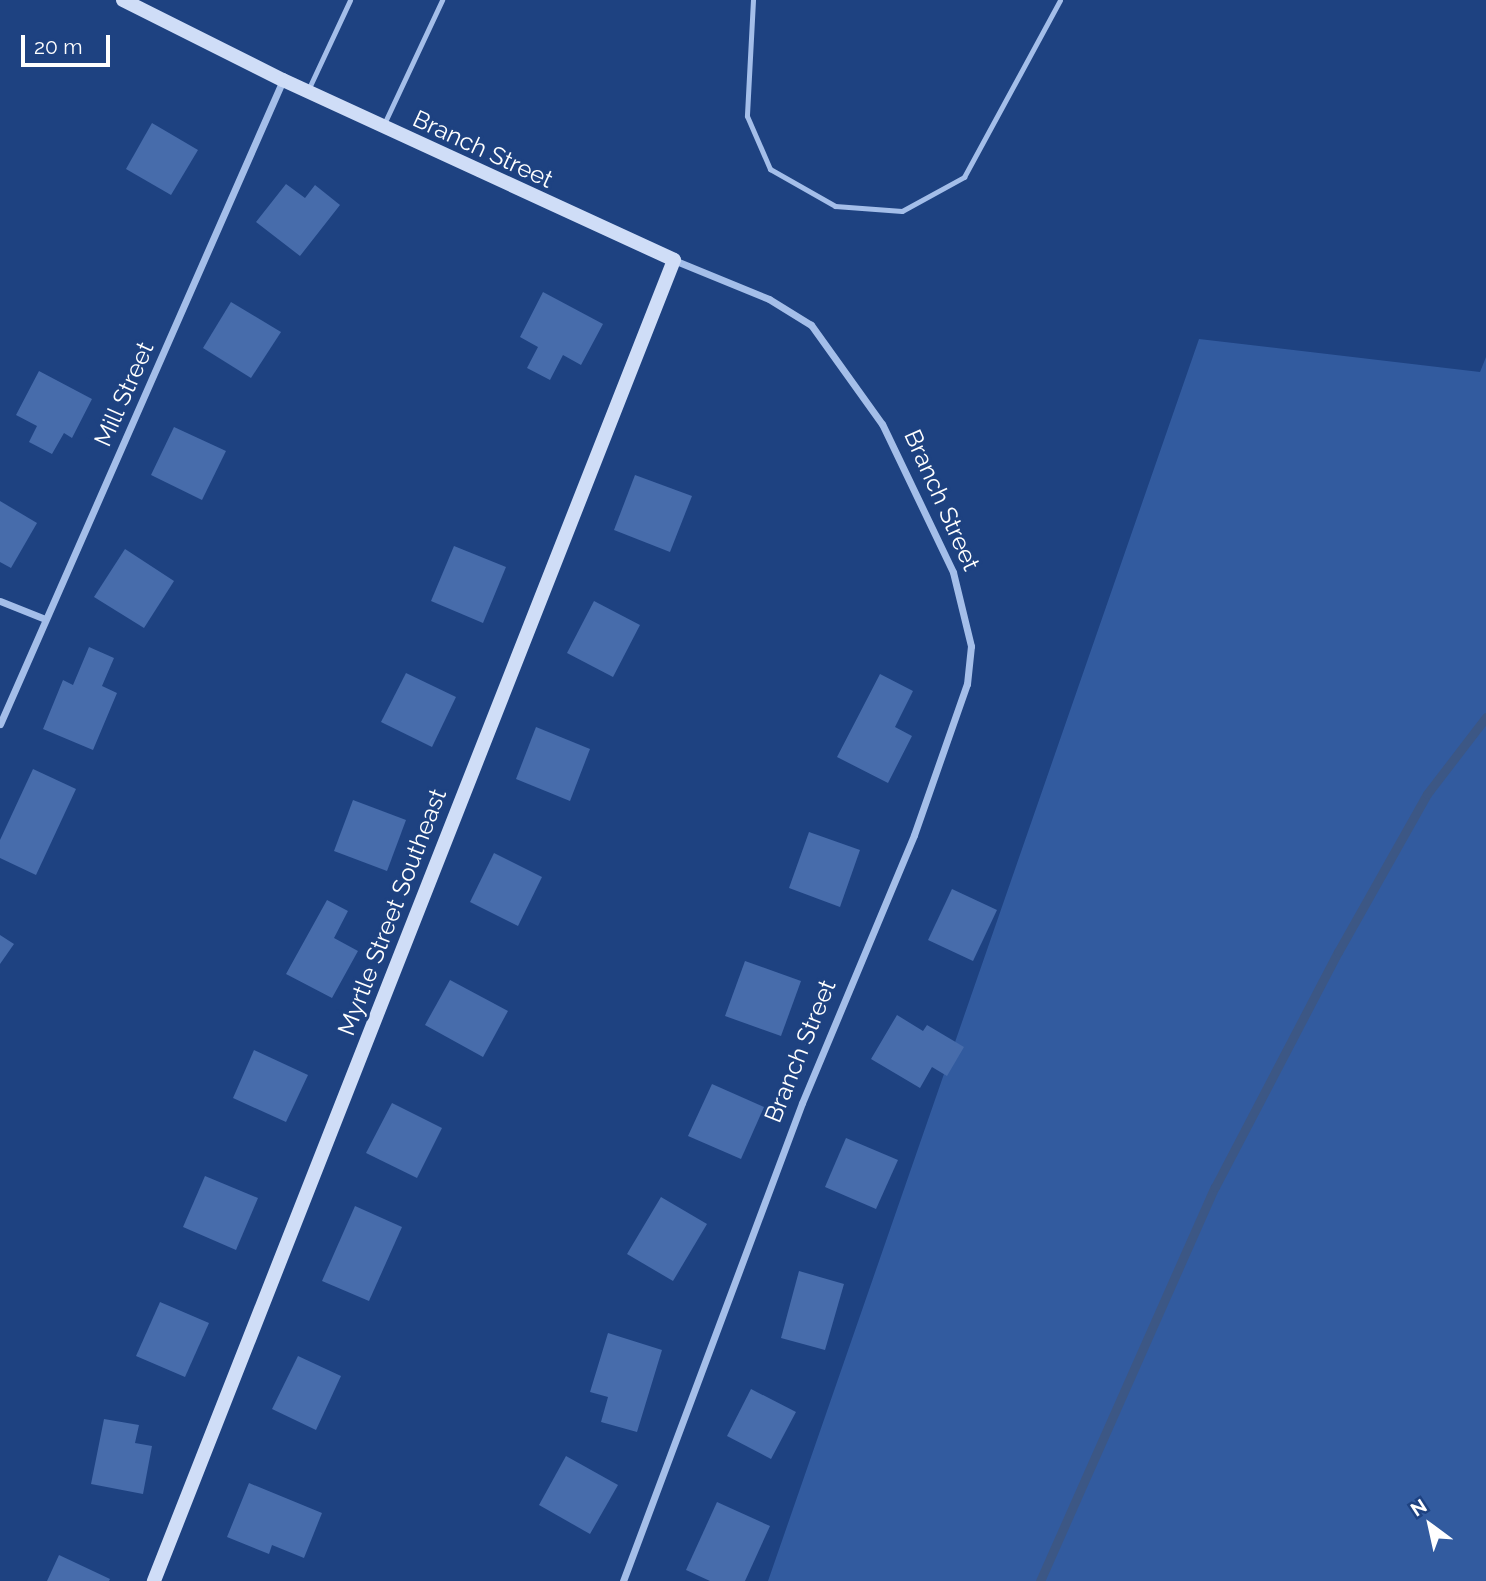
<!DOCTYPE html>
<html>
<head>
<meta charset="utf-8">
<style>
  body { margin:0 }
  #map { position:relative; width:1486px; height:1581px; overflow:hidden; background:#1e4281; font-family:Raleway,sans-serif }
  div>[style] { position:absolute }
  .green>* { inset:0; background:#325b9f }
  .stream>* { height:9px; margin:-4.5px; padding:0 4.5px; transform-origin:4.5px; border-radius:4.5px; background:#3c5785 }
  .building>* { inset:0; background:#476cab }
  .lane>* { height:5px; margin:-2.5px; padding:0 2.5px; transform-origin:2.5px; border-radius:2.5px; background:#a4bee9 }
  .street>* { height:7px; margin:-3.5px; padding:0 3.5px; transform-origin:3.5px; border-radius:3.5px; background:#a4bee9 }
  .secondary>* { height:14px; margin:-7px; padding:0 7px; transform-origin:7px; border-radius:7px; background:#cfddf7 }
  span { translate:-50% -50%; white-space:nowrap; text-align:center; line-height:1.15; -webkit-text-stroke:6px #1e4281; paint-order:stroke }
  .street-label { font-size:24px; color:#fff }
  .north { position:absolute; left:1395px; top:1490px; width:70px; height:70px; -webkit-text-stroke:5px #1e4281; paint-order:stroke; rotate:327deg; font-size:19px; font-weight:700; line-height:28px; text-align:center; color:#fff }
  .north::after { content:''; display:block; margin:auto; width:24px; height:32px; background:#fff; clip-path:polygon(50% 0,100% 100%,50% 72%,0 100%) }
  .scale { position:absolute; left:21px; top:35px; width:89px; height:32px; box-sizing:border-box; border:4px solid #fff; border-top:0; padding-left:9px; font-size:21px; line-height:24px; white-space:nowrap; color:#fff; -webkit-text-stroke:5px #1e4281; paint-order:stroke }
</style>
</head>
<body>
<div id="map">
  <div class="green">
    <div style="clip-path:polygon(1199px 339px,1480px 372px,1486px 357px,1486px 1581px,768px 1581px)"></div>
  </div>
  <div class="stream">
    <div style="left:1040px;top:1581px;width:431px;rotate:-66.1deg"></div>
    <div style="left:1215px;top:1187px;width:265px;rotate:-62.4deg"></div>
    <div style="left:1338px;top:952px;width:181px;rotate:-60.6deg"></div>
    <div style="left:1427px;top:794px;width:97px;rotate:-52.5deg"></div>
  </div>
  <div class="building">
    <div style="clip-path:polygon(152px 123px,198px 150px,171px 195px,126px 169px)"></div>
    <div style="clip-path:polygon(286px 184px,305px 198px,315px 185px,340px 205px,300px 256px,256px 222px)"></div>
    <div style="clip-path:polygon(543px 292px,603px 324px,581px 365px,563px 355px,550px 380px,527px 368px,538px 347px,520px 337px)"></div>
    <div style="clip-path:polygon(231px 302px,281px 332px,251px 378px,203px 348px)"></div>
    <div style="clip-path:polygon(39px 371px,92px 399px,72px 438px,64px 433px,52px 454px,29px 442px,37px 426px,16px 415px)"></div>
    <div style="clip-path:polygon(174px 427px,226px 451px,202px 500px,151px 475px)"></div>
    <div style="clip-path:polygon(635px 475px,692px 496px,670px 552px,614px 530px)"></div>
    <div style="clip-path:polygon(0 501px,37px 523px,11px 568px,0 562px)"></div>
    <div style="clip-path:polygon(454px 546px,506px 567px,483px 623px,431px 601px)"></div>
    <div style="clip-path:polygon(125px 549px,174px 581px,144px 628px,94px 597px)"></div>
    <div style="clip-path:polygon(594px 601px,640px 625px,613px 677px,567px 653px)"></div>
    <div style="clip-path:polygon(89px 647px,114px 658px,102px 686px,117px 693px,93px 750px,43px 729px,63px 680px,73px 685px)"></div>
    <div style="clip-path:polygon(406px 673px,456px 697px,432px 747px,381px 722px)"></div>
    <div style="clip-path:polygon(880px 674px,913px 691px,895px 727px,912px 736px,888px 783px,837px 757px)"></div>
    <div style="clip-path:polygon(536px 727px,590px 749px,570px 801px,516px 779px)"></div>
    <div style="clip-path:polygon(33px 769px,76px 789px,36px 875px,0 858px,0 840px)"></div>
    <div style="clip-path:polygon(353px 800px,406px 820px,387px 871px,334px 851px)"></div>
    <div style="clip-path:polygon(809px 832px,860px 850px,840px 907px,789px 888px)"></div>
    <div style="clip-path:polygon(494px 853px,542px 877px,518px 926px,470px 902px)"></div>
    <div style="clip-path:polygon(952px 889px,997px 910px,973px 961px,928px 940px)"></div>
    <div style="clip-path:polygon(327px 900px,348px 911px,334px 938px,358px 951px,332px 998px,286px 974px)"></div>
    <div style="clip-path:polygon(0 935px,14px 944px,0 964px)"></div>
    <div style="clip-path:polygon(745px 961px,801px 981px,781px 1036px,725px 1016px)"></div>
    <div style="clip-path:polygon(450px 980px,508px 1011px,483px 1057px,425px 1025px)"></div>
    <div style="clip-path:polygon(897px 1015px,923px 1031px,927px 1025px,964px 1047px,947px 1076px,932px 1067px,920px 1088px,871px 1059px)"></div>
    <div style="clip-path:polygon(254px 1050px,308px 1075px,286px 1122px,233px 1098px)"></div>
    <div style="clip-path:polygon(712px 1084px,764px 1107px,741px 1159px,688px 1136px)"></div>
    <div style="clip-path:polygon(392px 1103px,442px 1128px,417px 1178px,366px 1153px)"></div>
    <div style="clip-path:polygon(846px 1138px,898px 1160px,876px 1209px,825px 1187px)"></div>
    <div style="clip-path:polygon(205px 1176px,258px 1198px,236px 1250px,183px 1227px)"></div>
    <div style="clip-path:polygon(661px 1197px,707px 1224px,673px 1281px,627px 1254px)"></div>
    <div style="clip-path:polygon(355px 1206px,402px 1227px,369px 1301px,322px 1281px)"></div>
    <div style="clip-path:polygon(799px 1271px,844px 1284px,825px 1350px,781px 1338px)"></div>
    <div style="clip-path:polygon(160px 1302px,209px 1323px,185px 1377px,136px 1356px)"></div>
    <div style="clip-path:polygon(608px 1333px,662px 1350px,637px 1432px,601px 1422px,608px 1397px,590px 1392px)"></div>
    <div style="clip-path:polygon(298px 1356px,341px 1376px,316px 1430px,272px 1409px)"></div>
    <div style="clip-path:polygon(751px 1389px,796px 1412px,771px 1459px,727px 1436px)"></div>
    <div style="clip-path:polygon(104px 1419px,139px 1425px,135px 1443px,152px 1446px,143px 1494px,91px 1484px)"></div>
    <div style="clip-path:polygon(566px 1456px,618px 1485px,590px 1534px,539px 1505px)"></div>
    <div style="clip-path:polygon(249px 1483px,322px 1513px,304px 1558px,272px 1545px,269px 1554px,227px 1537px)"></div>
    <div style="clip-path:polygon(717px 1502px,770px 1526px,745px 1581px,710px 1581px,686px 1570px)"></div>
    <div style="clip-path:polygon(59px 1555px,110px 1579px,109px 1581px,47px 1581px)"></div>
  </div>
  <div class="lane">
    <div style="left:753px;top:0;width:116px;rotate:93deg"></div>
    <div style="left:747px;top:116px;width:58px;rotate:66.5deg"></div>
    <div style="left:770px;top:169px;width:75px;rotate:29.6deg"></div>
    <div style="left:835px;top:206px;width:67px;rotate:4.3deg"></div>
    <div style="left:902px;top:211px;width:71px;rotate:-28.7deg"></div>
    <div style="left:964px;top:177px;width:201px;rotate:-61.5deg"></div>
    <div style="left:309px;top:88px;width:97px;rotate:-65deg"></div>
    <div style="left:384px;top:124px;width:137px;rotate:-64.9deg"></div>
  </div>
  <div class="street">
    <div style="left:0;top:601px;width:48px;rotate:21.8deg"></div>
    <div style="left:0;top:724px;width:703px;rotate:-66.28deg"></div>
    <div style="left:623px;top:1581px;width:510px;rotate:-69.47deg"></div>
    <div style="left:802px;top:1103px;width:290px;rotate:-67.3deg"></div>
    <div style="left:914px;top:835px;width:160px;rotate:-70.7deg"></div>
    <div style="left:967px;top:684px;width:38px;rotate:-84deg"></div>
    <div style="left:971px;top:646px;width:76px;rotate:-103.7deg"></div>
    <div style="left:953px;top:572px;width:164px;rotate:-115.6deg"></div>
    <div style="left:882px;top:424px;width:122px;rotate:-125.6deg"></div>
    <div style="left:811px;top:325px;width:49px;rotate:-148.2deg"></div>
    <div style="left:769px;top:299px;width:103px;rotate:-157.7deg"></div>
  </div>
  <div class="secondary">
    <div style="left:123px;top:0;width:179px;rotate:26.6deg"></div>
    <div style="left:283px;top:80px;width:430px;rotate:24.7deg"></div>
    <div style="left:674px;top:260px;width:1420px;rotate:111.49deg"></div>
  </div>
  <div class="street-label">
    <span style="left:483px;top:149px;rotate:25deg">Branch Street</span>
    <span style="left:124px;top:394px;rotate:-66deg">Mill Street</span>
    <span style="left:942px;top:500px;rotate:66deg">Branch Street</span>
    <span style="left:392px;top:912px;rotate:-69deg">Myrtle Street Southeast</span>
    <span style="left:800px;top:1051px;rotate:-68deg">Branch Street</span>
  </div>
  <div class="north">N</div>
  <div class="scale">20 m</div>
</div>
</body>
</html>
